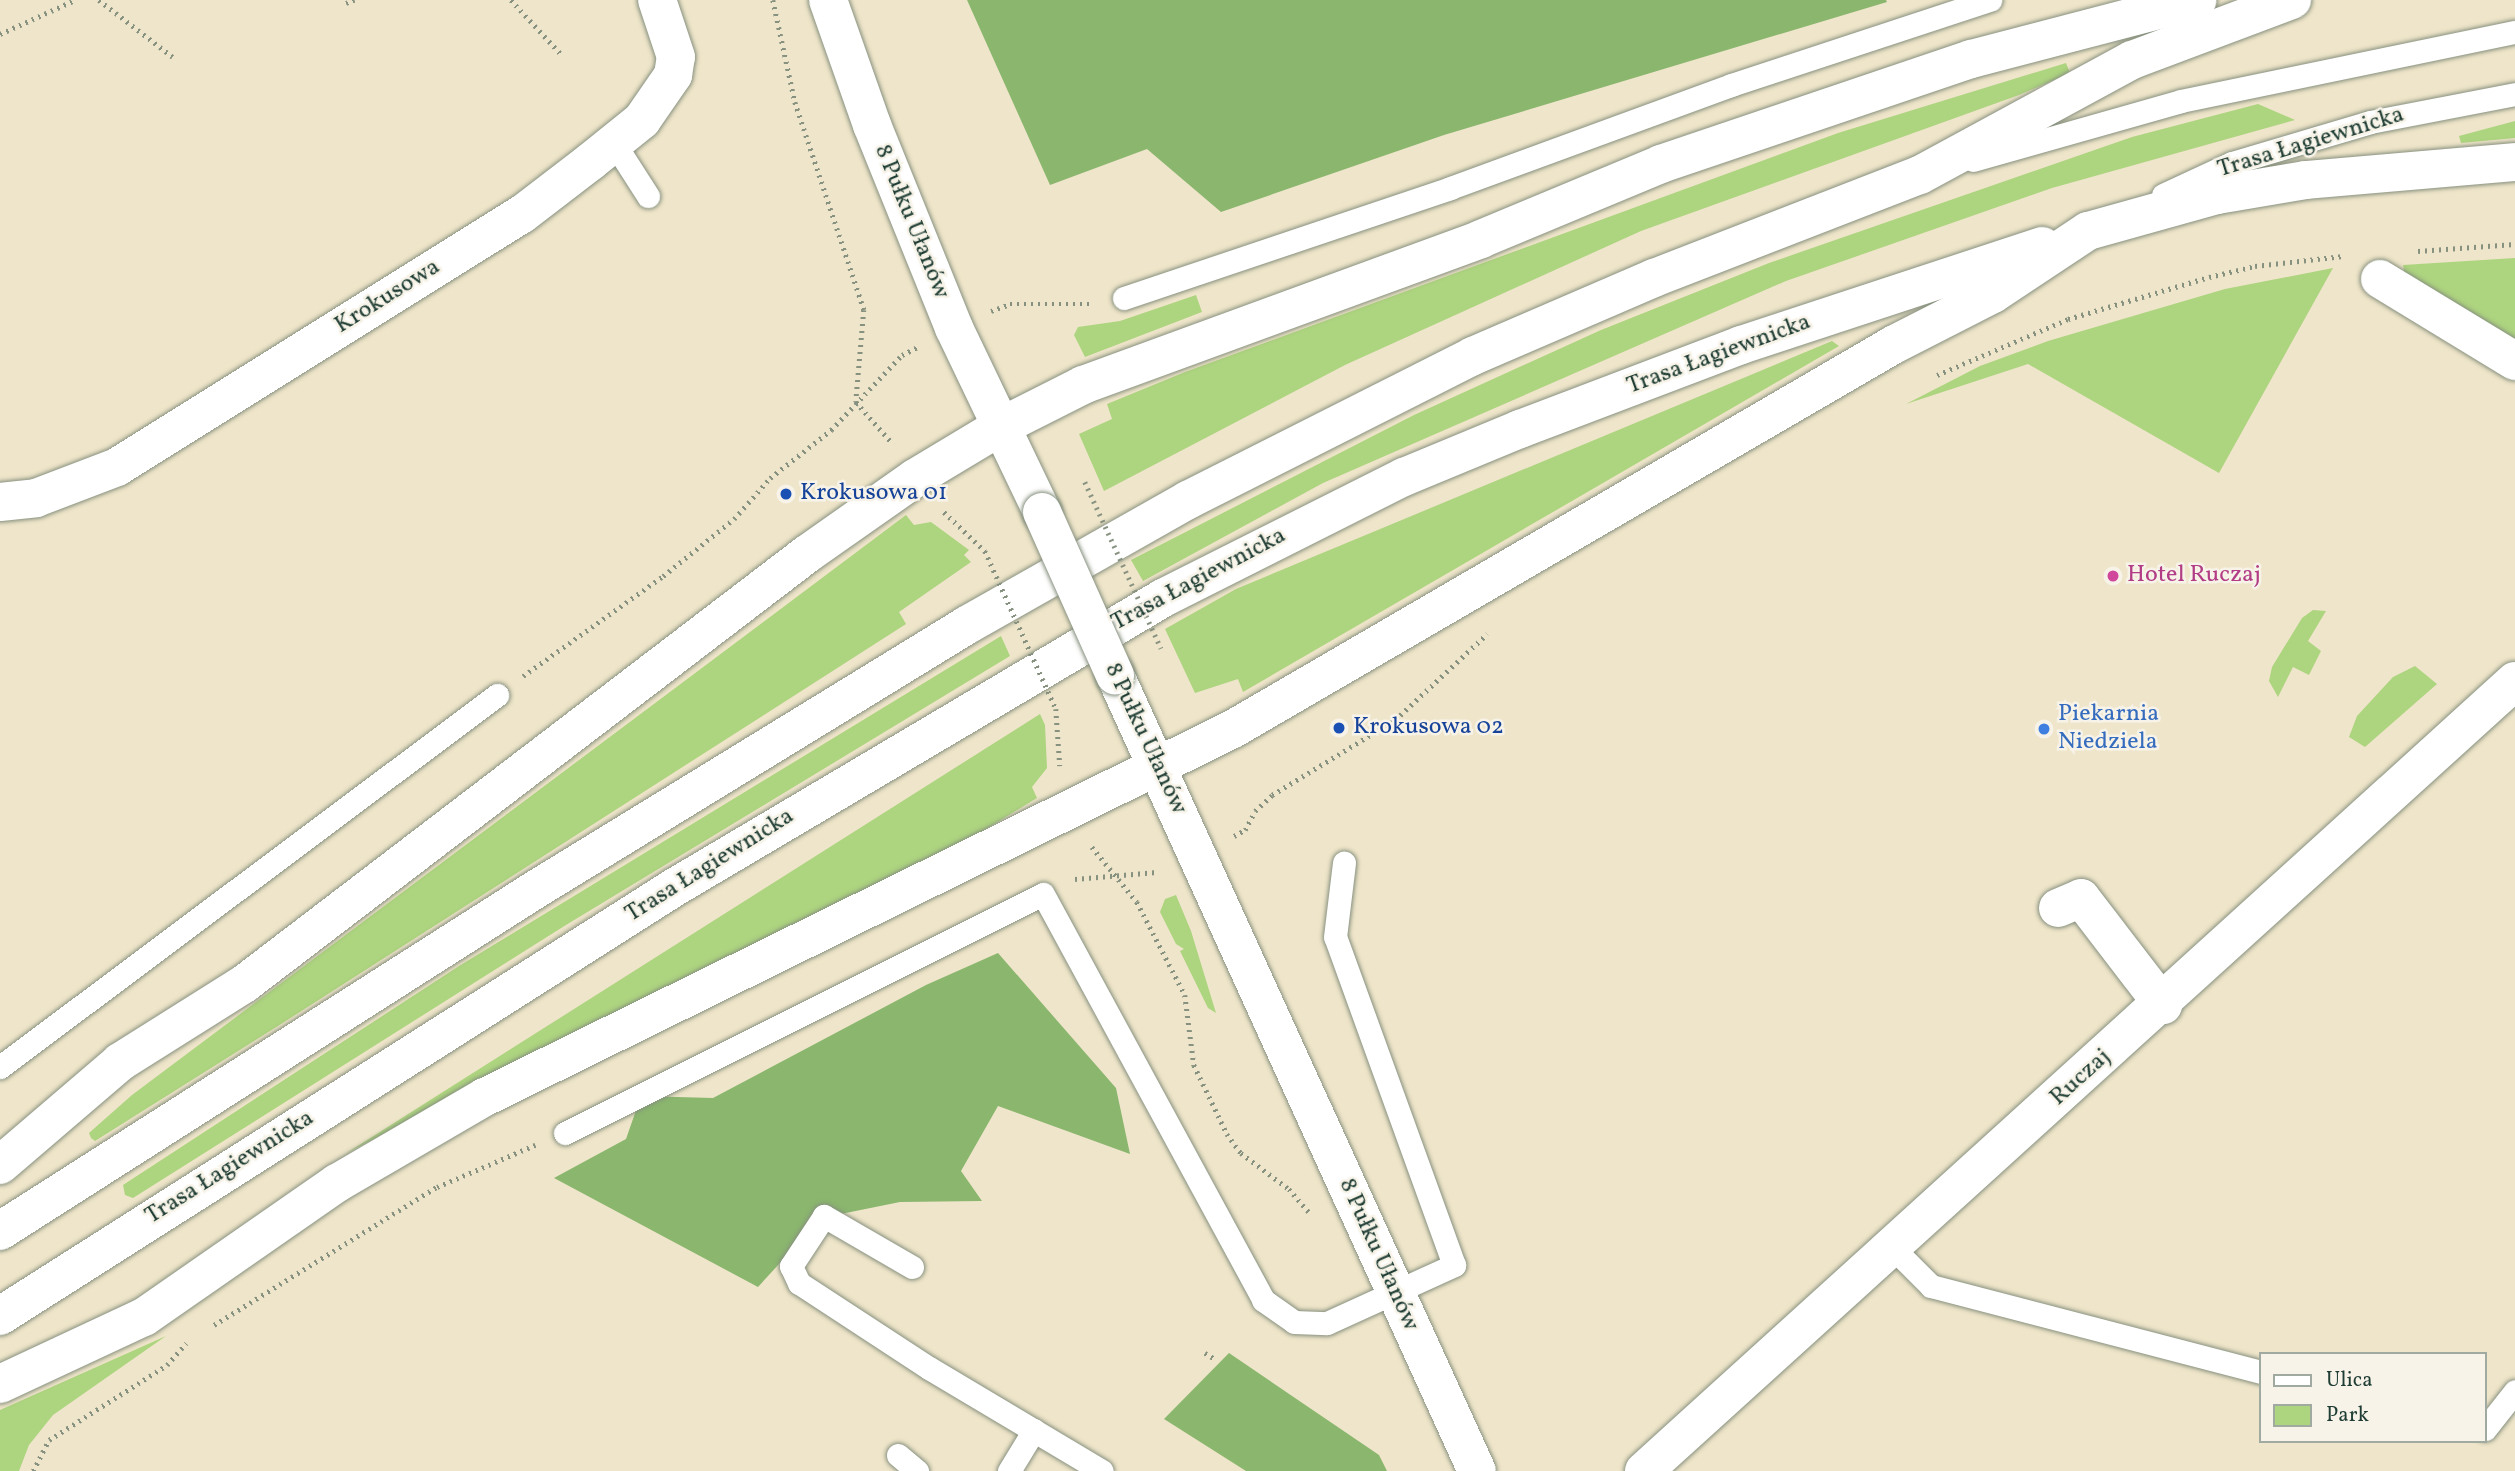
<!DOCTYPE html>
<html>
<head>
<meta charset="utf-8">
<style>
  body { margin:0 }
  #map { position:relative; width:2515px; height:1471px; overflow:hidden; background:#efe5ca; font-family:Vollkorn,serif }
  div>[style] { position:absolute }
  .green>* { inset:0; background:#add47f }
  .forest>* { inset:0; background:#8ab66e }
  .path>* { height:4.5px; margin-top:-2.25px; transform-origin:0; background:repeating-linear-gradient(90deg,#87917f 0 2px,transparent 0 7px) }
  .roads { filter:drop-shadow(0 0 2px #87917f) drop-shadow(0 0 2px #87917f) }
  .lane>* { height:23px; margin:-11.5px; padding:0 11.5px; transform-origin:11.5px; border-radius:11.5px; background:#fff }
  .street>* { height:38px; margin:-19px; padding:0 19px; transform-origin:19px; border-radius:19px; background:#fff }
  .secondary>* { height:38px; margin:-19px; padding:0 19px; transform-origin:19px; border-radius:19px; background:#fff }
  .path-bridge>* { height:4.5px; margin-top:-2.25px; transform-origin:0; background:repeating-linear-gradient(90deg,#87917f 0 2px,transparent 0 7px) }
  .bridges { filter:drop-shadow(0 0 2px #87917f) drop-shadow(0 0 2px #87917f) }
  .street-bridge>* { height:38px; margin:-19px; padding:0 19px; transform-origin:19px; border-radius:19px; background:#fff }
  .dots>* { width:19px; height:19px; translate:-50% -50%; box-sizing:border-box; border:4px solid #f7f3e8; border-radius:50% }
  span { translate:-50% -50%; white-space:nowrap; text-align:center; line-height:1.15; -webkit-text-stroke:5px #f7f3e8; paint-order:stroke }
  .street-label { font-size:24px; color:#1f3d34 }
  .transit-label { font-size:24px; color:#164399 }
  .left { translate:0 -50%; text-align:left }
  .hotel-label { font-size:24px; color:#b23c85 }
  .shop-label { font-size:24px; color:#366cbe }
  .legend { position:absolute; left:2259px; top:1352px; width:228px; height:91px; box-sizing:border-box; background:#f7f3e8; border:2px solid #a1aaa0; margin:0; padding:9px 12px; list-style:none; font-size:21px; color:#1f3d34 }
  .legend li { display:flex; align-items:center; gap:14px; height:35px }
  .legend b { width:35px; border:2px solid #a1aaa0 }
</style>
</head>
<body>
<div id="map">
  <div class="green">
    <div style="clip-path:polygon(2066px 63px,2070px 73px,2019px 95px,1641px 231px,1345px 365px,1104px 491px,1079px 434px,1112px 419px,1107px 404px,1185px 372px,1838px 133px)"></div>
    <div style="clip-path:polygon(2258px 104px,2295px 120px,2052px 188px,1786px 281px,1323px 483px,1143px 581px,1131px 560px,1414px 415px,1601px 330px,1769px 263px,2132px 137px)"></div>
    <div style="clip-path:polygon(2515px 121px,2515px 138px,2461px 143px,2459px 136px)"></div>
    <div style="clip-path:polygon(2515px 258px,2515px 347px,2406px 280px,2403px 265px)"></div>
    <div style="clip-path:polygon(2333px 268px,2219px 473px,2028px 364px,1906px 404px,1980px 366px,2048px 341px,2225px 289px)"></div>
    <div style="clip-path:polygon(1196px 295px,1202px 312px,1085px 357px,1074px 335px,1078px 327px,1120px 321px)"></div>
    <div style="clip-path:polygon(1832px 341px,1839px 346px,1243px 692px,1238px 679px,1195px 693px,1165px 629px,1236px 589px)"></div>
    <div style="clip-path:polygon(906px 515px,914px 525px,931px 522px,969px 550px,964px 555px,971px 562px,899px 612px,906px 624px,278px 1026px,95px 1141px,91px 1138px,89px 1133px,132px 1095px)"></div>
    <div style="clip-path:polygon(2313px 610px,2326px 611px,2308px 641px,2321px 651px,2309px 675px,2293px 667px,2278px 697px,2269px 681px,2272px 667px,2302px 618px)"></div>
    <div style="clip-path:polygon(1001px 636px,1010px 656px,566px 925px,133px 1198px,125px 1195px,123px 1185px,459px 966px)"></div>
    <div style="clip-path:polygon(2415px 666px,2437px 684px,2365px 747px,2349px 737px,2357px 716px,2393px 677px)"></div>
    <div style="clip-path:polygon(1040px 714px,1045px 725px,1047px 768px,1032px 787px,1037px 798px,924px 867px,610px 1016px,345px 1154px)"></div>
    <div style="clip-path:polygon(1176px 895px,1191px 931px,1216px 1013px,1208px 1008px,1180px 951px,1184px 949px,1176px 944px,1160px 912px,1165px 899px)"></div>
    <div style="clip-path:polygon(166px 1336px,53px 1415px,29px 1445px,19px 1471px,0 1471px,0 1410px)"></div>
  </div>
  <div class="forest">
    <div style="clip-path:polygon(967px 0,1886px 0,1887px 2px,1444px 135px,1221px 212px,1147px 149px,1050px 185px)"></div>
    <div style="clip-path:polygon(998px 953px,1116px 1088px,1130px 1154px,998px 1106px,961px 1171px,982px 1201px,900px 1202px,821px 1218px,758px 1287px,554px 1178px,626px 1139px,641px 1096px,713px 1098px,926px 985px)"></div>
    <div style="clip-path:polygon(1229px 1353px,1379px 1455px,1387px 1471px,1246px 1471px,1164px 1419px)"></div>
  </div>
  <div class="path">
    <div style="left:99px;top:0;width:93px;rotate:37.6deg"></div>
    <div style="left:511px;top:0;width:75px;rotate:47.2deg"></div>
    <div style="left:773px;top:0;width:104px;rotate:77.8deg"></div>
    <div style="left:795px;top:102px;width:219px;rotate:71.6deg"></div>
    <div style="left:864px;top:310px;width:92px;rotate:95deg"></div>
    <div style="left:856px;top:402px;width:56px;rotate:48.6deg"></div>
    <div style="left:346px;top:3px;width:9px;rotate:-21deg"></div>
    <div style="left:0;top:34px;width:82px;rotate:-24.4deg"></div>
    <div style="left:2418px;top:251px;width:97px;rotate:-4.1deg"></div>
    <div style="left:991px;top:311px;width:20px;rotate:-20deg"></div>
    <div style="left:1010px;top:304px;width:80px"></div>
    <div style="left:1937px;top:375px;width:142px;rotate:-23.1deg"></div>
    <div style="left:2068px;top:319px;width:147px;rotate:-16.6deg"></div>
    <div style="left:2209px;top:277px;width:47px;rotate:-13.4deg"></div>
    <div style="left:2255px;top:266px;width:89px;rotate:-6.5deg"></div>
    <div style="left:944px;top:512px;width:57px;rotate:43.6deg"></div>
    <div style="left:523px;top:676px;width:172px;rotate:-35.5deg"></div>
    <div style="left:663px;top:576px;width:91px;rotate:-38.8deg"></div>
    <div style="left:734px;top:519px;width:55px;rotate:-48.7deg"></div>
    <div style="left:770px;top:478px;width:78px;rotate:-38.2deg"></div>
    <div style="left:831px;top:430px;width:103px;rotate:-46.6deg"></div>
    <div style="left:902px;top:355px;width:18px;rotate:-27deg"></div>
    <div style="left:1056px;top:709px;width:57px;rotate:86deg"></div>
    <div style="left:1234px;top:836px;width:13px;rotate:-29deg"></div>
    <div style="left:1245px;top:830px;width:21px;rotate:-62deg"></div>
    <div style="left:1255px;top:811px;width:23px;rotate:-43deg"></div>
    <div style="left:1272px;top:795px;width:144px;rotate:-31.4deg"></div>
    <div style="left:1395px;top:720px;width:126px;rotate:-43.1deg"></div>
    <div style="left:1092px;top:847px;width:71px;rotate:50.7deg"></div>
    <div style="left:1137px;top:902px;width:105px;rotate:62.7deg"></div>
    <div style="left:1185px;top:995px;width:71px;rotate:82.7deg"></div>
    <div style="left:1194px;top:1065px;width:76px;rotate:64.4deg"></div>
    <div style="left:1227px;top:1134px;width:24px;rotate:54deg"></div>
    <div style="left:1241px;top:1153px;width:60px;rotate:36.9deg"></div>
    <div style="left:1289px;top:1189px;width:32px;rotate:49deg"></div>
    <div style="left:1075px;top:879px;width:82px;rotate:-4.9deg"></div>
    <div style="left:214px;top:1325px;width:262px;rotate:-31.8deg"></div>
    <div style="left:437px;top:1187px;width:107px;rotate:-23.2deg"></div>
    <div style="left:1205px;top:1353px;width:12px;rotate:31deg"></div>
    <div style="left:33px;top:1471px;width:35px;rotate:-63deg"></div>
    <div style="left:49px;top:1440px;width:140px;rotate:-32.4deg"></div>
    <div style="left:167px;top:1365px;width:29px;rotate:-49deg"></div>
  </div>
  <div class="roads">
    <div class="lane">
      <div style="left:614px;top:143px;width:63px;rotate:57.3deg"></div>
      <div style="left:1973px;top:160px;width:216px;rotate:-15.8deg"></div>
      <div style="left:2181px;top:101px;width:341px;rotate:-11.7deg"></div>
      <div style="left:2163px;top:195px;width:76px;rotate:-24.9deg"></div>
      <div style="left:2232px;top:163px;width:144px;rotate:-16.5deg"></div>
      <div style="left:2370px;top:122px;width:148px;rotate:-10.9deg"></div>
      <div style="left:1124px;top:298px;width:344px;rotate:-18.6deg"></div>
      <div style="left:1450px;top:188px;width:299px;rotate:-20.1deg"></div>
      <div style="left:1731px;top:85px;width:273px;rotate:-18.2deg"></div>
      <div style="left:0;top:1067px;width:621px;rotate:-36.81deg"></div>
      <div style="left:565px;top:1133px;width:534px;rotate:-26.57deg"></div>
      <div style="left:1043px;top:894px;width:462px;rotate:61.5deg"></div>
      <div style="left:1263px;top:1300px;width:38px;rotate:35deg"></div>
      <div style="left:1294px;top:1322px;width:33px;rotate:2deg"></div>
      <div style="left:1327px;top:1323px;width:140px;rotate:-24.5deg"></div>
      <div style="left:1454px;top:1265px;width:349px;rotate:-109.9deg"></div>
      <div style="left:1335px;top:937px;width:75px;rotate:-83.1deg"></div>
      <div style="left:1892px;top:1247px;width:55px;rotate:45deg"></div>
      <div style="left:1931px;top:1286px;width:341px;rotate:14.6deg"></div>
      <div style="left:912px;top:1267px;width:102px;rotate:-149.9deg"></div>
      <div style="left:824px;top:1216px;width:60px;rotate:123.4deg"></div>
      <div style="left:791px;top:1266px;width:19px;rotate:65deg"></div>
      <div style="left:799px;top:1283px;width:155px;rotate:33.2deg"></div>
      <div style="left:929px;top:1368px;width:201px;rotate:30.8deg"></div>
      <div style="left:2485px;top:1429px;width:48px;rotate:-51.7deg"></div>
      <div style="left:898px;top:1455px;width:25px;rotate:40deg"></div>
      <div style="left:1009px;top:1471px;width:48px;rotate:-58.6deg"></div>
    </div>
    <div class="street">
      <div style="left:828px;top:0;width:133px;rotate:70.6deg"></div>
      <div style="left:872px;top:125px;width:219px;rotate:68deg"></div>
      <div style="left:954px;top:328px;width:204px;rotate:64.4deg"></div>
      <div style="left:2380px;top:279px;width:158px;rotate:31.3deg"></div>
      <div style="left:0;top:502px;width:36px;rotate:-6deg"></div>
      <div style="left:36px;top:498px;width:87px;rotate:-20.9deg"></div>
      <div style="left:117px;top:467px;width:476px;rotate:-32deg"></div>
      <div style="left:521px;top:215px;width:87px;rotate:-37.5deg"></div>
      <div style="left:590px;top:162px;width:67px;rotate:-38.9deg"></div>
      <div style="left:642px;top:120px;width:55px;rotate:-55.4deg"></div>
      <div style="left:673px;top:75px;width:18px;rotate:-81deg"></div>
      <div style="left:676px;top:57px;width:60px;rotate:-108.4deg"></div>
      <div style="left:1115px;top:675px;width:874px;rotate:65.55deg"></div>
      <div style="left:2058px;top:908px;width:25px;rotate:-23deg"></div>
      <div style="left:2081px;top:898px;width:135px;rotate:52.5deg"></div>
      <div style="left:1644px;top:1471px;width:1176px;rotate:-42.21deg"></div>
    </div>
    <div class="secondary">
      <div style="left:0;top:1165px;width:158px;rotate:-40.6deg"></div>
      <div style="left:120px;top:1062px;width:146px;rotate:-32.2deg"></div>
      <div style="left:244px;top:984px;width:708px;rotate:-37.37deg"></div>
      <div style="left:807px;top:554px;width:132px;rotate:-35.1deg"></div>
      <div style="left:915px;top:478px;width:99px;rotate:-31deg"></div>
      <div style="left:1000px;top:427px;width:93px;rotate:-26.8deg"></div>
      <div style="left:1083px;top:385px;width:424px;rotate:-20.1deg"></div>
      <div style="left:1481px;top:239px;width:195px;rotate:-22.6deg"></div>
      <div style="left:1661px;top:164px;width:327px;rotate:-18.7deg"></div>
      <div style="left:1971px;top:59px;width:234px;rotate:-14.6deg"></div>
      <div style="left:0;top:1231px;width:632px;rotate:-32.53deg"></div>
      <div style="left:533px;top:891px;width:509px;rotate:-31.5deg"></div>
      <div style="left:967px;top:625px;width:254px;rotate:-29.5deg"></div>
      <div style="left:1188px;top:500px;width:319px;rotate:-26.8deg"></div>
      <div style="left:1473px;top:356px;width:197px;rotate:-23.3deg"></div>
      <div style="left:1654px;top:278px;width:285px;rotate:-21.2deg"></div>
      <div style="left:1920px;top:175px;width:241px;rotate:-28.5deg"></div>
      <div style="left:2132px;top:60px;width:171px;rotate:-20.6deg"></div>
      <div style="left:0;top:1316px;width:800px;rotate:-32.44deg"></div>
      <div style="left:675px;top:887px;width:567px;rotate:-30.63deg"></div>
      <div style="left:1163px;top:598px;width:270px;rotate:-26.7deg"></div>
      <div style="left:1404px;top:477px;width:126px;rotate:-22.5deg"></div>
      <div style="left:1520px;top:429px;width:236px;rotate:-20.8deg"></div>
      <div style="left:1741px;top:345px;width:317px;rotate:-18.2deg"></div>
      <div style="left:0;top:1384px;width:159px;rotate:-25deg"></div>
      <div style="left:144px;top:1317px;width:235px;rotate:-34.8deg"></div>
      <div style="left:337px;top:1183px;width:171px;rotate:-30.2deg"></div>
      <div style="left:485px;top:1097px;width:834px;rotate:-26.2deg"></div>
      <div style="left:1233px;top:729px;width:764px;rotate:-30.19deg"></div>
      <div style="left:1893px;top:345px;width:112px;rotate:-27deg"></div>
      <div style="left:1993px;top:294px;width:114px;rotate:-33.6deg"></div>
      <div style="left:2088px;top:231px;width:134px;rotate:-15.6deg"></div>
      <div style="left:2217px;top:195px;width:90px;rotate:-9.6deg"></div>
      <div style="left:2306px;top:180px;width:210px;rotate:-4.9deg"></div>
    </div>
  </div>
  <div class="path-bridge">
    <div style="left:1085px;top:482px;width:183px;rotate:65.4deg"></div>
    <div style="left:985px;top:551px;width:171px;rotate:65.8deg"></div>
  </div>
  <div class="bridges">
    <div class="street-bridge">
      <div style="left:1042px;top:512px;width:179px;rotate:65.9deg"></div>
    </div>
  </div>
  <div class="dots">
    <div style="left:786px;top:494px;background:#1a4fb4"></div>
    <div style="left:2113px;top:576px;background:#d1479c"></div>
    <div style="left:1339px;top:728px;background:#1a4fb4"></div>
    <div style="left:2044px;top:729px;background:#3f7fe0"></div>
  </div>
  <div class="street-label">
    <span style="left:2311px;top:143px;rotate:-17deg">Trasa Łagiewnicka</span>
    <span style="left:911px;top:222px;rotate:68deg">8 Pułku Ułanów</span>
    <span style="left:388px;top:297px;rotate:-32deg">Krokusowa</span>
    <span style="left:1719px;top:355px;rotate:-20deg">Trasa Łagiewnicka</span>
    <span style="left:1199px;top:580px;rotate:-28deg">Trasa Łagiewnicka</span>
    <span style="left:1145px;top:739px;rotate:65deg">8 Pułku Ułanów</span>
    <span style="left:710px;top:866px;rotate:-32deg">Trasa Łagiewnicka</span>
    <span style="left:2081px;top:1078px;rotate:-42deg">Ruczaj</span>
    <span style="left:230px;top:1168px;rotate:-32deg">Trasa Łagiewnicka</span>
    <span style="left:1378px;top:1255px;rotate:66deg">8 Pułku Ułanów</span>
  </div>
  <div class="transit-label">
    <span class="left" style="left:800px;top:494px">Krokusowa 01</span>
    <span class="left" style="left:1353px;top:728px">Krokusowa 02</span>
  </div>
  <div class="hotel-label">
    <span class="left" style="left:2127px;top:576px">Hotel Ruczaj</span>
  </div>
  <div class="shop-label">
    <span class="left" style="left:2058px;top:729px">Piekarnia<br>Niedziela</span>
  </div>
  <ul class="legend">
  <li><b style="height:9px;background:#fff"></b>Ulica</li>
  <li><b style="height:19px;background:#add47f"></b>Park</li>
  </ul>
</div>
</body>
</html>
